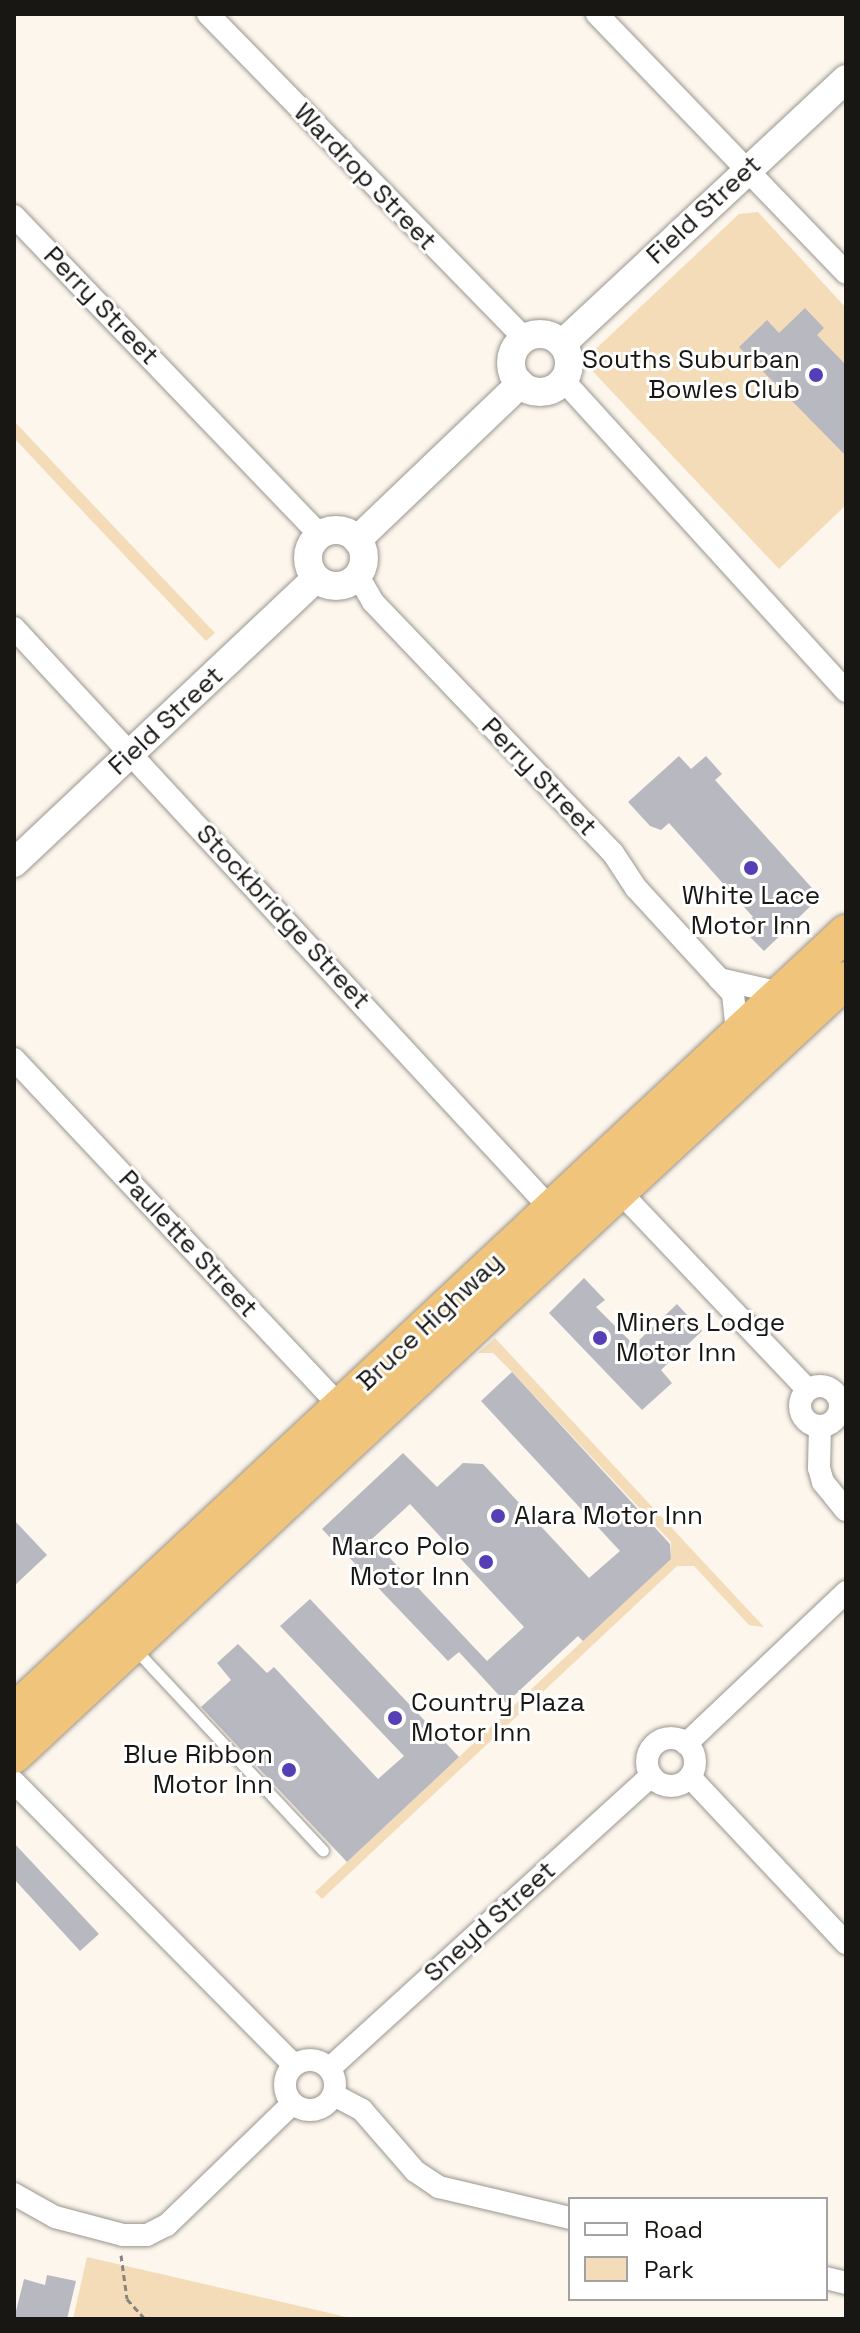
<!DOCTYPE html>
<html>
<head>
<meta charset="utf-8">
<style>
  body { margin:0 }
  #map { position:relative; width:860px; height:2333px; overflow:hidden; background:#fcf6ed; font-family:"Space Grotesk",sans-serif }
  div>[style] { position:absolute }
  .green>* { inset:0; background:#f4dcb8 }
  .building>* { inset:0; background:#b8b8c1 }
  .path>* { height:3px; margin-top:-1.5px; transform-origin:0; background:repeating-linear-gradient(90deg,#88847e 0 6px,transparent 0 10px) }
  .roads { filter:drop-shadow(0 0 2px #9b968e) drop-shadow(0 0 2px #9b968e) }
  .service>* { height:11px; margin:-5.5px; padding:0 5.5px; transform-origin:5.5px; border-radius:5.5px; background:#fff }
  .minor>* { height:22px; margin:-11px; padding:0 11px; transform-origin:11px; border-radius:11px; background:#fff }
  .minor>.ring { margin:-11px; padding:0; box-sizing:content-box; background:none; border:22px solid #fff; border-radius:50% }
  .tertiary>* { height:28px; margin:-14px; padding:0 14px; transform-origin:14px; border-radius:14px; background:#fff }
  .tertiary>.ring { margin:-14px; padding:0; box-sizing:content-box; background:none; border:28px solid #fff; border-radius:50% }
  .trunk>* { height:36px; margin:-18px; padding:0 18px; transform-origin:18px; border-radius:18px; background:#f0c47b }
  .dots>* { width:22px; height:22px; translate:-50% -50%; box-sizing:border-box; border:4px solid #fff; border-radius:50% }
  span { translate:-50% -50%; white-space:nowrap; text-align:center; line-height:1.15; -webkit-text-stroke:6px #fff; paint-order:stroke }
  .street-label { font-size:26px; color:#191714 }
  .poi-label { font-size:26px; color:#191714 }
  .right { translate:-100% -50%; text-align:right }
  .left { translate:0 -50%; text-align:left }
  .frame { position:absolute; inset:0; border:16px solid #191714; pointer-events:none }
  .legend { position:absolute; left:568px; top:2197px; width:260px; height:104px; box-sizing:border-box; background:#fff; border:2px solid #a3a2a1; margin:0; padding:10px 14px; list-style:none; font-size:24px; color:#191714 }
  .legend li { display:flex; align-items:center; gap:16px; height:40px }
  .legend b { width:40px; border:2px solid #a3a2a1 }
</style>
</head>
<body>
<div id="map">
  <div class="green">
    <div style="clip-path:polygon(758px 212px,846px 308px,846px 505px,779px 569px,583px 361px,739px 214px)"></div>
    <div style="clip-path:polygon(14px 421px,98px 510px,215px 633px,206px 641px,89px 518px,14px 438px)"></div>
    <div style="clip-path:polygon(495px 1338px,764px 1627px,749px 1625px,694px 1566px,677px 1566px,322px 1899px,315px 1892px,671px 1558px,671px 1542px,512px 1372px,493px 1353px,478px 1353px)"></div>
    <div style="clip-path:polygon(87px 2257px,174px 2277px,355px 2319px,73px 2319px)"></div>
  </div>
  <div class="building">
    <div style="clip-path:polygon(805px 308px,824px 328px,817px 335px,846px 365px,846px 456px,739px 347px,767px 320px,779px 333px)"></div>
    <div style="clip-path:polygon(679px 756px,691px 769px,706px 756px,722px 774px,715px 780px,820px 897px,764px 951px,741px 928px,753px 917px,669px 823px,661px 830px,650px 826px,628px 802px)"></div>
    <div style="clip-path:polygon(584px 1278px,605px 1300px,596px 1307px,634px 1345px,677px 1304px,702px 1331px,661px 1370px,672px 1383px,642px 1410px,549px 1313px)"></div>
    <div style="clip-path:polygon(evenodd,512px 1372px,670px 1544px,671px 1559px,583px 1641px,578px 1636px,506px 1703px,459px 1652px,448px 1661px,322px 1529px,403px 1453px,437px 1487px,463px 1463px,483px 1464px,589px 1578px,620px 1551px,481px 1401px,512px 1372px,410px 1504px,524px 1627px,487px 1661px,372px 1539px,410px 1504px)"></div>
    <div style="clip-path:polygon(14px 1520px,47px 1555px,14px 1586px)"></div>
    <div style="clip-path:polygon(310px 1599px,459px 1757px,347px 1862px,201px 1707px,231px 1680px,217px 1663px,238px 1644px,267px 1673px,274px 1667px,378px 1779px,404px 1756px,280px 1626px)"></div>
    <div style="clip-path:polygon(14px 1843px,99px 1934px,80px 1951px,14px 1879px)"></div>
    <div style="clip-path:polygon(47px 2275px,76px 2281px,67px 2319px,14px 2319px,24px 2279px,45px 2285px)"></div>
  </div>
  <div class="path">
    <div style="left:121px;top:2255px;width:44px;rotate:82.2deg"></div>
    <div style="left:127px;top:2299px;width:27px;rotate:48deg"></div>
  </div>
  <div class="roads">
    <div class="service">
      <div style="left:134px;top:1648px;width:277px;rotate:47deg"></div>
    </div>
    <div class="minor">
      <div style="left:208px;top:14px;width:453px;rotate:45.7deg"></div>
      <div style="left:597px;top:14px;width:359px;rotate:46.1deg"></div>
      <div style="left:14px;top:216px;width:442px;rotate:46.2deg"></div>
      <div style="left:564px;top:381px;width:419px;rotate:47.7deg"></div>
      <div style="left:358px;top:576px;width:30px;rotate:60deg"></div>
      <div style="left:373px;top:602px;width:347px;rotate:46.3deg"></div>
      <div style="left:613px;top:853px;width:42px;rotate:56.7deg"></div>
      <div style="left:636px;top:888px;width:144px;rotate:47.5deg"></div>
      <div style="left:733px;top:994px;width:39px;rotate:84deg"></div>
      <div style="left:14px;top:628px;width:791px;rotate:47.25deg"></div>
      <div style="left:719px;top:979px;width:63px;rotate:12.9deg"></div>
      <div style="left:14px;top:1059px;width:486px;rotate:46.8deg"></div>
      <div style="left:622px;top:1194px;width:269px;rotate:46.5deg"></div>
      <div class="ring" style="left:800px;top:1386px;width:18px;height:18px"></div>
      <div style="left:820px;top:1426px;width:42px;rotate:91.4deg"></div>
      <div style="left:819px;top:1468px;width:15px;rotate:74deg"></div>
      <div style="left:823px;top:1482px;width:36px;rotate:51deg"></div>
      <div class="ring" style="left:647px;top:1738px;width:26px;height:26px"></div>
      <div style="left:686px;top:1744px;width:221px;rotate:-43.5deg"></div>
      <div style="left:690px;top:1777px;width:228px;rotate:46.8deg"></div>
      <div style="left:14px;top:1782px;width:398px;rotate:45.3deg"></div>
      <div class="ring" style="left:285px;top:2060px;width:28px;height:28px"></div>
      <div style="left:330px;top:2068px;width:434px;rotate:-42.3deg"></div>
      <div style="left:334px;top:2095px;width:32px;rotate:28deg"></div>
      <div style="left:362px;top:2110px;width:81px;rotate:49deg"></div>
      <div style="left:415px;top:2171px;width:29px;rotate:34deg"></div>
      <div style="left:439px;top:2187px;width:135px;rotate:13.3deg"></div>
      <div style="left:14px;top:2194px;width:47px;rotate:29.3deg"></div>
      <div style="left:55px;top:2217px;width:70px;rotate:14.8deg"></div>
      <div style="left:123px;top:2235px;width:24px"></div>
      <div style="left:147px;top:2235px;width:22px;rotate:-27deg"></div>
      <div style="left:167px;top:2225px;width:175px;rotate:-44.1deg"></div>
      <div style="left:826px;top:2278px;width:21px;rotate:14deg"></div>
    </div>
    <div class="tertiary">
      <div class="ring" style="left:511px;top:334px;width:30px;height:30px"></div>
      <div style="left:563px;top:343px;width:387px;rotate:-43deg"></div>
      <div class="ring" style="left:308px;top:530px;width:28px;height:28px"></div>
      <div style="left:357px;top:540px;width:226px;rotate:-43.7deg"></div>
      <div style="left:14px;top:863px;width:415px;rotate:-43.3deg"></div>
    </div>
    <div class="trunk">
      <div style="left:14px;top:1712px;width:1140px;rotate:-43.12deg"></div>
      <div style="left:14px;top:1755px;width:1137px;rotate:-42.97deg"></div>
    </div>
  </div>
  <div class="dots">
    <div style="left:816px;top:375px;background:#563eb6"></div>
    <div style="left:751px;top:868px;background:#563eb6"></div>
    <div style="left:600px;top:1338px;background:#563eb6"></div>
    <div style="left:498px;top:1516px;background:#563eb6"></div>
    <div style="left:486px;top:1562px;background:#563eb6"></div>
    <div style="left:395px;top:1718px;background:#563eb6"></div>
    <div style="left:289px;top:1770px;background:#563eb6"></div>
  </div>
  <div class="street-label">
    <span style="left:365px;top:177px;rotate:46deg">Wardrop Street</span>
    <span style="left:704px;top:210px;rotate:-43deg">Field Street</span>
    <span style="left:101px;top:306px;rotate:46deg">Perry Street</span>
    <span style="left:166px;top:721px;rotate:-43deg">Field Street</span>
    <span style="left:539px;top:777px;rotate:46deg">Perry Street</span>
    <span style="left:283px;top:917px;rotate:47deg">Stockbridge Street</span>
    <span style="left:188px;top:1244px;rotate:47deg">Paulette Street</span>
    <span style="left:430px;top:1322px;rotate:-43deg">Bruce Highway</span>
    <span style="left:490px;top:1922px;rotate:-42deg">Sneyd Street</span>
  </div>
  <div class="poi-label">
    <span class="right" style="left:800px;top:375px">Souths Suburban<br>Bowles Club</span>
    <span style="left:751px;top:911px">White Lace<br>Motor Inn</span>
    <span class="left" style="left:616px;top:1338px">Miners Lodge<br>Motor Inn</span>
    <span class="left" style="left:514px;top:1516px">Alara Motor Inn</span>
    <span class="right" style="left:470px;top:1562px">Marco Polo<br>Motor Inn</span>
    <span class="left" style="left:411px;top:1718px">Country Plaza<br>Motor Inn</span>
    <span class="right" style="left:273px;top:1770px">Blue Ribbon<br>Motor Inn</span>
  </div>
  <div class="frame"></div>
  <ul class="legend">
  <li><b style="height:10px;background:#fff"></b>Road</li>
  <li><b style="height:22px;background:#f4dcb8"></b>Park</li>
  </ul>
</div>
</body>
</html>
